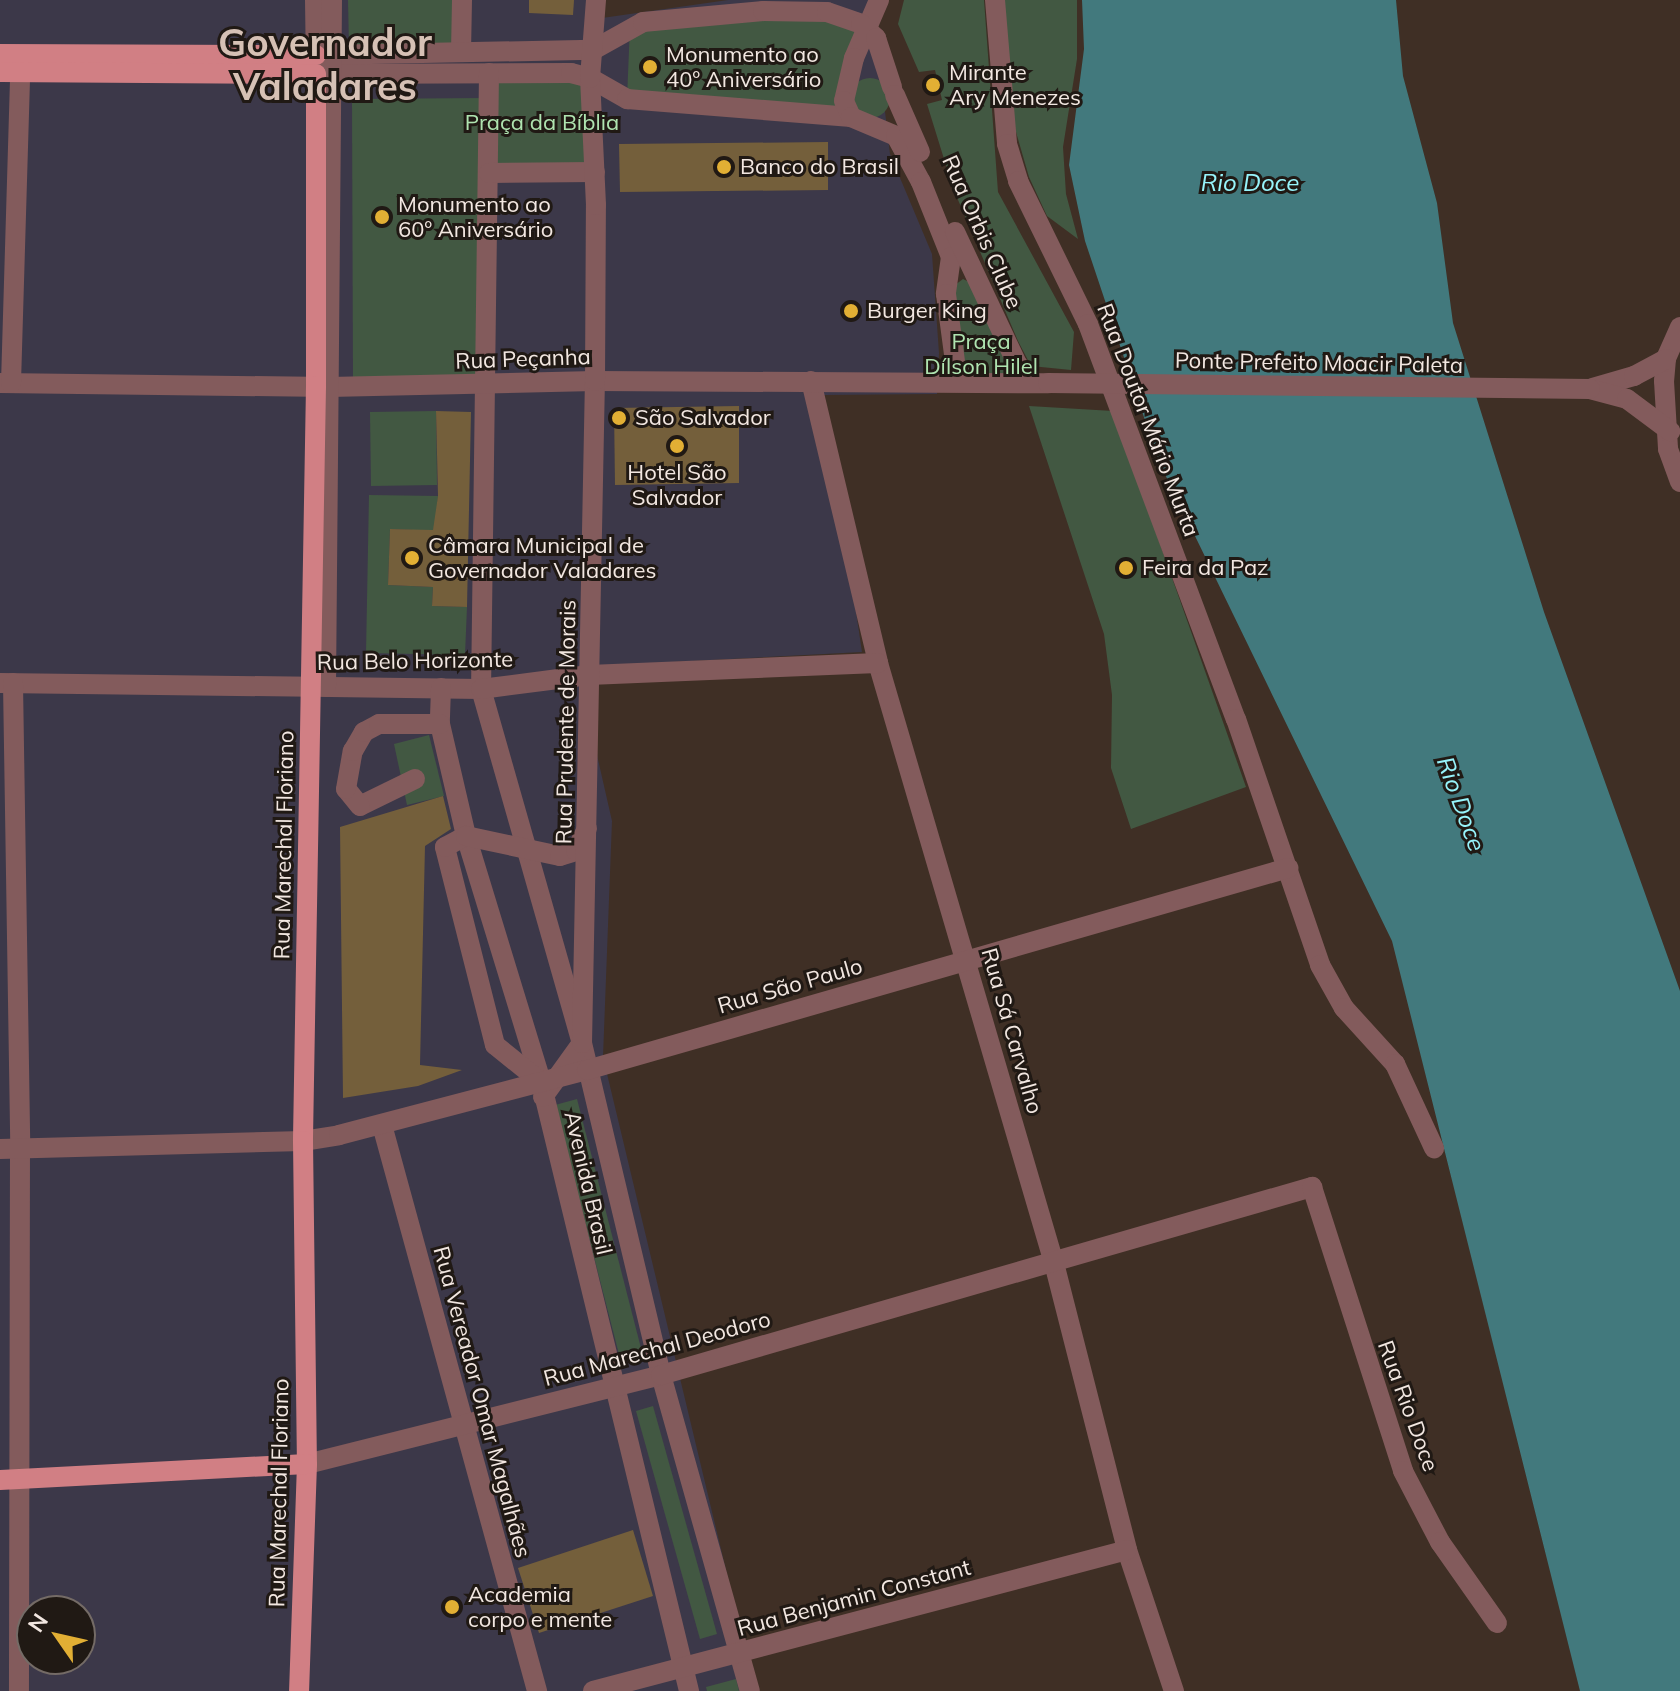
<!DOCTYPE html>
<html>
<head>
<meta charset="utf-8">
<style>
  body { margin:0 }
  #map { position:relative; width:1680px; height:1691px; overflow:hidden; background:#3f2f25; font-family:Mulish,sans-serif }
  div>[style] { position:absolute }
  .commercial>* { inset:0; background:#3c3849 }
  .green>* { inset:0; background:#425842 }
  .round { border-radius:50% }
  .water>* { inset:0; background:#42797d }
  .building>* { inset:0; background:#745f3b }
  .minor>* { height:20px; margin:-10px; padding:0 10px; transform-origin:10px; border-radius:10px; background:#835b5c }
  .major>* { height:20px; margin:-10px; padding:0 10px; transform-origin:10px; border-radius:10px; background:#d17f84 }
  .minor-bridge>* { height:20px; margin:-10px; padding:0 10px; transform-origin:10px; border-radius:10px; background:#835b5c }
  .dots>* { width:22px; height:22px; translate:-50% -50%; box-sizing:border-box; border:4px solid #201914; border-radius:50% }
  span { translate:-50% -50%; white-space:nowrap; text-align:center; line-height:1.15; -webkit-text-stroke:6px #201914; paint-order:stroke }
  .poi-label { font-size:22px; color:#f2e7e1 }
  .left { translate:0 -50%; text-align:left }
  .park-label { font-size:22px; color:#afe4b0 }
  .street-label { font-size:22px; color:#f2e7e1 }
  .water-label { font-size:24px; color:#97f4fb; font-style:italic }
  .town-label { font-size:38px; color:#d6c1b5; font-weight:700 }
  .north { position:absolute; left:16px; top:1595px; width:80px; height:80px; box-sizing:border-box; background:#201914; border:2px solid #746b66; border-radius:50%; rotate:304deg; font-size:22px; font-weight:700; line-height:32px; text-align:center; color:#f2e7e1 }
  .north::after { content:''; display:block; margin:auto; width:28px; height:36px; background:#e2af34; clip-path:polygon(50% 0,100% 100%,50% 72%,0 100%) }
</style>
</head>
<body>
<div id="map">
  <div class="commercial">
    <div style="clip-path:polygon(evenodd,0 0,592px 0,595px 19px,728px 0,872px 0,890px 154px,932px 254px,939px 353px,937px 394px,824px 395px,862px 652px,577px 667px,612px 821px,603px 1057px,755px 1691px,0 1691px,0 0,32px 1611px,80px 1611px,80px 1659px,32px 1659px,32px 1611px)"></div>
  </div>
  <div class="green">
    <div style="clip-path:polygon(348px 0,453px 0,454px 44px,349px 46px)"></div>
    <div style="clip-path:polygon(904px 0,984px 0,998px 192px,1074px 332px,1071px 370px,1031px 366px,1018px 341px,953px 188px,927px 104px,942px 100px,935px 70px,919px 72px,898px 24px)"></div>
    <div style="clip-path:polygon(1000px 0,1077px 0,1077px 59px,1063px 147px,1066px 194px,1078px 239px,1047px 216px,1029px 177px,1014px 125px)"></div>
    <div style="clip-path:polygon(763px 11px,867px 28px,849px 117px,627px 99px,630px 26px)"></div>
    <div style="clip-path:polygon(492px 77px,585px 81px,592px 168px,492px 169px)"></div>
    <div class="round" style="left:850px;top:78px;width:40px;height:40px"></div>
    <div style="clip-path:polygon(487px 98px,487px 385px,353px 384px,352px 99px)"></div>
    <div style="clip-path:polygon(963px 279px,975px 285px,1013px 375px,962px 375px,951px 288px)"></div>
    <div style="clip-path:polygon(1029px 406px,1113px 411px,1246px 787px,1131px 829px,1111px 768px,1112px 695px,1104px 634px)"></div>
    <div style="clip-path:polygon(436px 411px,437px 485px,371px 486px,370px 412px)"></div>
    <div style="clip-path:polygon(369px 495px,438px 496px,436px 531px,390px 529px,388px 585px,433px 587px,432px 606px,467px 607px,465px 655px,366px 653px)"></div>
    <div style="clip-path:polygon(429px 735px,444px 796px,407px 805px,394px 744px)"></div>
    <div style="clip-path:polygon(577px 1099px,643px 1356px,621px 1362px,555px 1105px)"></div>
    <div style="clip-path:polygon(653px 1406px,717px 1634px,700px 1639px,636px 1411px)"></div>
    <div style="clip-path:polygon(736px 1679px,739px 1691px,707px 1691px,706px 1687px)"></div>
  </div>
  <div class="water">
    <div style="clip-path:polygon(1082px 0,1396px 0,1403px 76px,1437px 203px,1453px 323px,1544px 612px,1680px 991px,1680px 1691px,1580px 1691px,1392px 941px,1159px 462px,1085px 241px,1069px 165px,1084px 49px)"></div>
  </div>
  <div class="building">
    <div style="clip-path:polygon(529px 0,574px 0,573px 15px,529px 13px)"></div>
    <div style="clip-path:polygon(828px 142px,828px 190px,620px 192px,619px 144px)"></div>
    <div style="clip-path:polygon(739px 406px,739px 483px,615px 485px,614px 408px)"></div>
    <div style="clip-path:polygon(436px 411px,471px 412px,467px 607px,432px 606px,433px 587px,388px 585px,390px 529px,433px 530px,438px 496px)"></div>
    <div style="clip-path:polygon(443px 796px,451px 829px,425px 846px,420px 1065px,462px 1070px,418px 1086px,343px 1098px,340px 827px)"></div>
    <div style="clip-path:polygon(633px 1530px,653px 1596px,539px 1633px,518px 1568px)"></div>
  </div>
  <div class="minor">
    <div style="left:315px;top:0;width:74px;rotate:89.2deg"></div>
    <div style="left:316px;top:74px;width:255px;rotate:-0.2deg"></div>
    <div style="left:571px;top:73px;width:20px;rotate:15deg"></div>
    <div style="left:590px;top:78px;width:43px;rotate:29.6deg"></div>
    <div style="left:627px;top:99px;width:225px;rotate:4.6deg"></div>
    <div style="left:879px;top:0;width:63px;rotate:113.3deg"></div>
    <div style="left:854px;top:58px;width:44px;rotate:103.1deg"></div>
    <div style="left:844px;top:101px;width:17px;rotate:66deg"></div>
    <div style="left:851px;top:117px;width:49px;rotate:22.9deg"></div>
    <div style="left:896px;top:136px;width:52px;rotate:61.5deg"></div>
    <div style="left:921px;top:182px;width:81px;rotate:68.2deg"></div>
    <div style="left:951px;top:257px;width:37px;rotate:98deg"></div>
    <div style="left:946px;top:294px;width:76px;rotate:82.4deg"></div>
    <div style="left:995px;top:0;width:144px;rotate:85.2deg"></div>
    <div style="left:1007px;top:144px;width:39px;rotate:73deg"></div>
    <div style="left:1018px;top:181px;width:159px;rotate:63.9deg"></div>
    <div style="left:1088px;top:324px;width:422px;rotate:69.5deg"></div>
    <div style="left:1236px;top:719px;width:260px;rotate:71.1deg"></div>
    <div style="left:1320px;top:965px;width:49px;rotate:60.8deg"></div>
    <div style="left:1344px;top:1008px;width:76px;rotate:47.7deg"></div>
    <div style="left:1395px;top:1064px;width:93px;rotate:65.1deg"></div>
    <div style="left:593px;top:50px;width:57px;rotate:-29.2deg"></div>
    <div style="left:643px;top:22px;width:121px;rotate:-5.2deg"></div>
    <div style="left:763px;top:11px;width:64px;rotate:0.9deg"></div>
    <div style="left:827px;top:12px;width:36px;rotate:19deg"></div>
    <div style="left:861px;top:24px;width:21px;rotate:43deg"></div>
    <div style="left:876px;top:38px;width:52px;rotate:71.9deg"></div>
    <div style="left:461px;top:52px;width:52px;rotate:-88.9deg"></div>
    <div style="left:321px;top:55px;width:272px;rotate:-1.1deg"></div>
    <div style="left:489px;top:73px;width:616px;rotate:90.74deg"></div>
    <div style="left:481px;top:689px;width:368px;rotate:74.1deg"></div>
    <div style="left:582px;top:1043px;width:341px;rotate:76.6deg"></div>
    <div style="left:661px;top:1375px;width:328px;rotate:74.3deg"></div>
    <div style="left:895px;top:95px;width:62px;rotate:66.3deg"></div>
    <div style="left:489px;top:173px;width:106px;rotate:-0.5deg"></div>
    <div style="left:955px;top:232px;width:146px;rotate:64.8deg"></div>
    <div style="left:1017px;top:364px;width:26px;rotate:47deg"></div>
    <div style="left:1680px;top:327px;width:35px;rotate:114deg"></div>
    <div style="left:1666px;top:359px;width:22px;rotate:95deg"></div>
    <div style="left:1664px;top:381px;width:68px;rotate:86.6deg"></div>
    <div style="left:1668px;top:449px;width:35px;rotate:70deg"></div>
    <div style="left:811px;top:381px;width:290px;rotate:76.6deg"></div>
    <div style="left:878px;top:663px;width:625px;rotate:73.65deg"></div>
    <div style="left:1054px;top:1263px;width:296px;rotate:75.7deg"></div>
    <div style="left:1127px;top:1550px;width:149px;rotate:71.6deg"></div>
    <div style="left:0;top:383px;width:329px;rotate:0.7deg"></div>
    <div style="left:329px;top:387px;width:266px;rotate:-1.3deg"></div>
    <div style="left:595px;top:381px;width:453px;rotate:0.3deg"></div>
    <div style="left:11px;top:383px;width:311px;rotate:-88.3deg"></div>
    <div style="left:1592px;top:388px;width:44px;rotate:-15.9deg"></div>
    <div style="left:1634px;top:376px;width:36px;rotate:-28deg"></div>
    <div style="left:1590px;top:389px;width:38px;rotate:15deg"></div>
    <div style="left:1627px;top:399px;width:54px;rotate:36.7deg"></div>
    <div style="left:0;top:683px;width:481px;rotate:0.7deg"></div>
    <div style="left:481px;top:689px;width:109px;rotate:-7.4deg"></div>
    <div style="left:589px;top:675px;width:289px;rotate:-2.4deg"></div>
    <div style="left:13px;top:683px;width:466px;rotate:89.1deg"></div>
    <div style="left:20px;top:1149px;width:542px;rotate:90.11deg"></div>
    <div style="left:326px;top:687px;width:687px;rotate:-89.5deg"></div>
    <div style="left:441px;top:688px;width:36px;rotate:92deg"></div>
    <div style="left:440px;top:724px;width:115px;rotate:76.9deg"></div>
    <div style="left:466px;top:836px;width:257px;rotate:73deg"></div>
    <div style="left:541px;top:1082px;width:627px;rotate:76.34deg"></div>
    <div style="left:415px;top:779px;width:61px;rotate:153.9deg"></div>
    <div style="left:360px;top:806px;width:22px;rotate:-129deg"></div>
    <div style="left:346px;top:789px;width:39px;rotate:-80deg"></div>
    <div style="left:353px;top:751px;width:22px;rotate:-60deg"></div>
    <div style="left:364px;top:732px;width:17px;rotate:-28deg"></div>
    <div style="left:379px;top:724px;width:61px"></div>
    <div style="left:541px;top:1082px;width:59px;rotate:-141.2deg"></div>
    <div style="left:495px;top:1045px;width:204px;rotate:-104.2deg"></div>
    <div style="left:445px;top:847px;width:24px;rotate:-28deg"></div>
    <div style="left:466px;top:836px;width:96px;rotate:12deg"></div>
    <div style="left:560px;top:856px;width:17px;rotate:-17deg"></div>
    <div style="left:576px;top:851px;width:25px;rotate:-64deg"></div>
    <div style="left:543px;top:1097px;width:67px;rotate:-54.2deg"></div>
    <div style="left:582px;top:1043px;width:662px;rotate:-88.88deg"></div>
    <div style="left:595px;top:381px;width:176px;rotate:-89.7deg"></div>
    <div style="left:596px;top:205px;width:127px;rotate:-92.7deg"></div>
    <div style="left:590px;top:78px;width:78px;rotate:-85.6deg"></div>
    <div style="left:382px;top:1125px;width:587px;rotate:74.68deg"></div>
    <div style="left:0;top:1149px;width:303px;rotate:-1.5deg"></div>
    <div style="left:303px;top:1141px;width:36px;rotate:-9deg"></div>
    <div style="left:339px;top:1135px;width:256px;rotate:-14.7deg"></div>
    <div style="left:587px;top:1070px;width:730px;rotate:-16.07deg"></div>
    <div style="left:307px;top:1464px;width:365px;rotate:-14.1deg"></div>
    <div style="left:661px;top:1375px;width:678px;rotate:-16.11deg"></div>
    <div style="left:1312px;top:1187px;width:298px;rotate:72.2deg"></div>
    <div style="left:1403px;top:1471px;width:80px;rotate:62.5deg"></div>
    <div style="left:1440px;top:1542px;width:99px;rotate:54.9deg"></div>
    <div style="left:593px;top:1691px;width:552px;rotate:-14.79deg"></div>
  </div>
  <div class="major">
    <div style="left:0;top:54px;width:316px;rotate:0.2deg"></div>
    <div style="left:0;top:72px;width:316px;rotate:0.4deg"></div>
    <div style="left:316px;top:74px;width:312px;rotate:90deg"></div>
    <div style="left:316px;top:386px;width:755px;rotate:90.99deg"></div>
    <div style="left:303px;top:1141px;width:323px;rotate:89.3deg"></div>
    <div style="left:307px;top:1464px;width:227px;rotate:92deg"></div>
    <div style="left:0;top:1480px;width:307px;rotate:-3deg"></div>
  </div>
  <div class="minor-bridge">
    <div style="left:1048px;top:383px;width:542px;rotate:0.63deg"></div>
  </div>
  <div class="dots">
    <div style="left:650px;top:67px;background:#e2af34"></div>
    <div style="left:933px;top:85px;background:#e2af34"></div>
    <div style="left:724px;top:167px;background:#e2af34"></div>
    <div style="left:382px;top:217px;background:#e2af34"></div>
    <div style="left:851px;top:311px;background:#e2af34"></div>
    <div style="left:619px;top:418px;background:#e2af34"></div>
    <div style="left:677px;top:446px;background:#e2af34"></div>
    <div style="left:412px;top:558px;background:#e2af34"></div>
    <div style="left:1126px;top:568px;background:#e2af34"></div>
    <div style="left:452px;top:1607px;background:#e2af34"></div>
  </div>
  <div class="poi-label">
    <span class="left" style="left:666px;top:67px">Monumento ao<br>40º Aniversário</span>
    <span class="left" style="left:949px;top:85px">Mirante<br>Ary Menezes</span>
    <span class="left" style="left:740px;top:167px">Banco do Brasil</span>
    <span class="left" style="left:398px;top:217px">Monumento ao<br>60º Aniversário</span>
    <span class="left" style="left:867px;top:311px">Burger King</span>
    <span class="left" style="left:635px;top:418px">São Salvador</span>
    <span style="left:677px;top:485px">Hotel São<br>Salvador</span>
    <span class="left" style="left:428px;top:558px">Câmara Municipal de<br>Governador Valadares</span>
    <span class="left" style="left:1142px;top:568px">Feira da Paz</span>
    <span class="left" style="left:468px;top:1607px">Academia<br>corpo e mente</span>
  </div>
  <div class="park-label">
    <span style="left:542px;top:123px">Praça da Bíblia</span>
    <span style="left:981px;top:354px">Praça<br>Dílson Hilel</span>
  </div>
  <div class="street-label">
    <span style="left:982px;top:232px;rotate:66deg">Rua Orbis Clube</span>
    <span style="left:523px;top:359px;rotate:-2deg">Rua Peçanha</span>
    <span style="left:1319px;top:363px;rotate:1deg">Ponte Prefeito Moacir Paleta</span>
    <span style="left:1148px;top:420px;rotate:69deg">Rua Doutor Mário Murta</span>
    <span style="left:415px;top:661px;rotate:-1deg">Rua Belo Horizonte</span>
    <span style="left:566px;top:722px;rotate:-89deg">Rua Prudente de Morais</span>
    <span style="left:284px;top:845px;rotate:-89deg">Rua Marechal Floriano</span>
    <span style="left:790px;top:986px;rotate:-16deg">Rua São Paulo</span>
    <span style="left:1012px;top:1031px;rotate:74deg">Rua Sá Carvalho</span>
    <span style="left:588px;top:1183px;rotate:77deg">Avenida Brasil</span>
    <span style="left:657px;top:1349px;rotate:-15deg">Rua Marechal Deodoro</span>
    <span style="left:482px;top:1402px;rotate:75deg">Rua Vereador Omar Magalhães</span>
    <span style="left:1408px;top:1406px;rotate:70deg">Rua Rio Doce</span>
    <span style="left:279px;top:1493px;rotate:-89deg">Rua Marechal Floriano</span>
    <span style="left:854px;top:1598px;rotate:-15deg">Rua Benjamin Constant</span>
  </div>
  <div class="water-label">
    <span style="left:1250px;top:183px">Rio Doce</span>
    <span style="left:1461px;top:804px;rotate:70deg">Rio Doce</span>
  </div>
  <div class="town-label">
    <span style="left:325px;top:65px">Governador<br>Valadares</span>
  </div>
  <div class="north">N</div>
</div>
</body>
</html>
